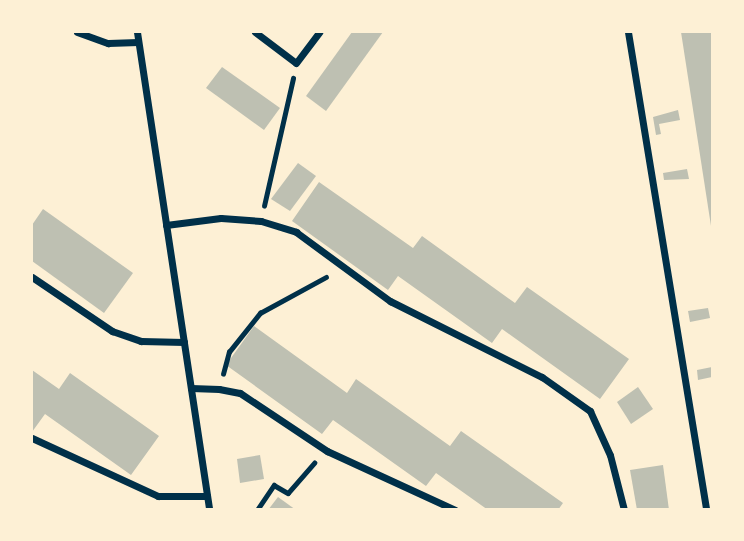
<!DOCTYPE html>
<html>
<head>
<meta charset="utf-8">
<style>
  body { margin:0 }
  #map { position:relative; width:744px; height:541px; overflow:hidden; background:#fdf0d5; font-family:"Varela Round",sans-serif }
  div>[style] { position:absolute }
  .building>* { inset:0; background:#bec0b2 }
  .path>* { height:4.5px; margin:-2.25px; padding:0 2.25px; transform-origin:2.25px; border-radius:2.25px; background:#003049 }
  .minor>* { height:7px; margin:-3.5px; padding:0 3.5px; transform-origin:3.5px; border-radius:3.5px; background:#003049 }
  span { translate:-50% -50%; white-space:nowrap; text-align:center; line-height:1.15; -webkit-text-stroke:7px #fdf0d5; paint-order:stroke }
  .frame { position:absolute; inset:0; border:33px solid #fdf0d5; pointer-events:none }
</style>
</head>
<body>
<div id="map">
  <div class="building">
    <div style="clip-path:polygon(352px 32px,383px 32px,326px 111px,306px 96px)"></div>
    <div style="clip-path:polygon(681px 32px,712px 32px,712px 225px,711px 226px)"></div>
    <div style="clip-path:polygon(222px 67px,280px 108px,264px 130px,206px 88px)"></div>
    <div style="clip-path:polygon(678px 110px,680px 120px,659px 124px,661px 134px,656px 135px,653px 117px)"></div>
    <div style="clip-path:polygon(298px 163px,316px 176px,290px 211px,271px 199px)"></div>
    <div style="clip-path:polygon(687px 169px,689px 179px,664px 180px,663px 173px)"></div>
    <div style="clip-path:polygon(319px 182px,413px 248px,422px 236px,515px 303px,527px 287px,629px 359px,600px 399px,502px 329px,492px 343px,398px 276px,388px 290px,292px 221px)"></div>
    <div style="clip-path:polygon(43px 209px,133px 273px,104px 313px,32px 261px,32px 225px)"></div>
    <div style="clip-path:polygon(708px 308px,710px 318px,690px 322px,688px 311px)"></div>
    <div style="clip-path:polygon(254px 326px,347px 393px,356px 379px,450px 446px,461px 431px,563px 503px,558px 510px,488px 510px,436px 473px,426px 486px,333px 420px,322px 434px,226px 365px)"></div>
    <div style="clip-path:polygon(712px 367px,712px 377px,698px 380px,697px 370px)"></div>
    <div style="clip-path:polygon(32px 370px,59px 389px,70px 373px,159px 436px,131px 475px,45px 414px,32px 432px)"></div>
    <div style="clip-path:polygon(638px 387px,653px 409px,631px 424px,617px 402px)"></div>
    <div style="clip-path:polygon(260px 455px,264px 479px,240px 483px,237px 459px)"></div>
    <div style="clip-path:polygon(663px 465px,669px 510px,637px 510px,630px 470px)"></div>
    <div style="clip-path:polygon(278px 497px,296px 510px,268px 510px)"></div>
  </div>
  <div class="path">
    <div style="left:264px;top:206px;width:131px;rotate:-77.2deg"></div>
    <div style="left:223px;top:374px;width:23px;rotate:-75deg"></div>
    <div style="left:229px;top:352px;width:50px;rotate:-51.5deg"></div>
    <div style="left:260px;top:313px;width:75px;rotate:-28.6deg"></div>
    <div style="left:257px;top:510px;width:30px;rotate:-56deg"></div>
    <div style="left:274px;top:485px;width:16px;rotate:30deg"></div>
    <div style="left:288px;top:493px;width:40px;rotate:-49deg"></div>
  </div>
  <div class="minor">
    <div style="left:77px;top:32px;width:33px;rotate:20deg"></div>
    <div style="left:108px;top:43px;width:30px;rotate:-2deg"></div>
    <div style="left:137px;top:32px;width:483px;rotate:81.4deg"></div>
    <div style="left:255px;top:32px;width:51px;rotate:37.1deg"></div>
    <div style="left:296px;top:63px;width:39px;rotate:-53deg"></div>
    <div style="left:628px;top:32px;width:484px;rotate:80.7deg"></div>
    <div style="left:166px;top:225px;width:55px;rotate:-7.3deg"></div>
    <div style="left:221px;top:218px;width:40px;rotate:4.3deg"></div>
    <div style="left:261px;top:221px;width:37px;rotate:17deg"></div>
    <div style="left:296px;top:232px;width:117px;rotate:36.3deg"></div>
    <div style="left:390px;top:301px;width:170px;rotate:26.6deg"></div>
    <div style="left:542px;top:377px;width:59px;rotate:35.3deg"></div>
    <div style="left:590px;top:411px;width:48px;rotate:65.6deg"></div>
    <div style="left:610px;top:455px;width:57px;rotate:75.7deg"></div>
    <div style="left:32px;top:277px;width:97px;rotate:34deg"></div>
    <div style="left:112px;top:331px;width:31px;rotate:19deg"></div>
    <div style="left:141px;top:341px;width:43px;rotate:1.3deg"></div>
    <div style="left:191px;top:388px;width:28px;rotate:2deg"></div>
    <div style="left:219px;top:389px;width:21px;rotate:11deg"></div>
    <div style="left:240px;top:393px;width:105px;rotate:33.7deg"></div>
    <div style="left:327px;top:451px;width:141px;rotate:24.7deg"></div>
    <div style="left:32px;top:438px;width:139px;rotate:24.7deg"></div>
    <div style="left:158px;top:496px;width:49px"></div>
  </div>
  <div class="frame"></div>
</div>
</body>
</html>
